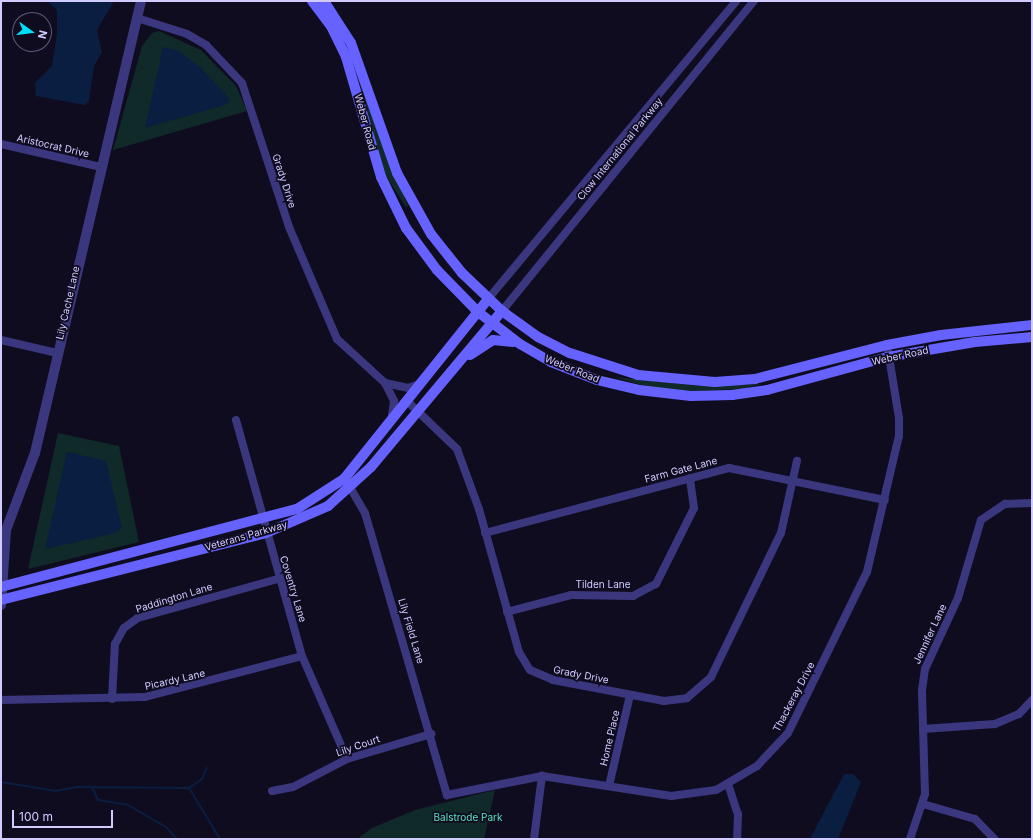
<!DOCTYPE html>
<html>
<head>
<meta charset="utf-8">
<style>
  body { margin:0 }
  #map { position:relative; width:1033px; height:840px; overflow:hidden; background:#100c20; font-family:Inter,sans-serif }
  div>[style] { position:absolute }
  .green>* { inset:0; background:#0f2a29 }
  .water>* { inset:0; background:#0a1e41 }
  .stream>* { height:2px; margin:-1px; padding:0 1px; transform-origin:1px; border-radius:1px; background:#0a1e41 }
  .minor>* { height:8px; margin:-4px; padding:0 4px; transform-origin:4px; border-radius:4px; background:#3a377f }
  .tertiary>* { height:10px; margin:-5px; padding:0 5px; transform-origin:5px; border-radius:5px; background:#3a377f }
  .secondary>* { height:10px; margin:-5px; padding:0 5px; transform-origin:5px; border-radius:5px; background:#6662ff }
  span { translate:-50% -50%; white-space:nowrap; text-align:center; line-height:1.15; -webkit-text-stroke:3.5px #100c20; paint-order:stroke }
  .street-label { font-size:10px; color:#d1cbff }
  .park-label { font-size:10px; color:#56e0be }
  .frame { position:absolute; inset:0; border:2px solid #d1cbff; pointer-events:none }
  .north { position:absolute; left:12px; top:12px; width:40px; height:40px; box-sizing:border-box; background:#100c20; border:1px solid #5d5879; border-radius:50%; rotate:104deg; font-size:11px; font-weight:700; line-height:16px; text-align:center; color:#d1cbff }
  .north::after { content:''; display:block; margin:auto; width:14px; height:18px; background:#00ddf6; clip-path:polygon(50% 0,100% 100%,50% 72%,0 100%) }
  .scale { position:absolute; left:12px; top:810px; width:101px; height:18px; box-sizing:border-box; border:2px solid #d1cbff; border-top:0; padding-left:5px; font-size:12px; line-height:14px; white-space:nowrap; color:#d1cbff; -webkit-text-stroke:3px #100c20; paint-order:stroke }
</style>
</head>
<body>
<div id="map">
  <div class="green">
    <div style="clip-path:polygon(159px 31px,201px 50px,236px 86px,247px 111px,113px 150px,142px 46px,152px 33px)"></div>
    <div style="clip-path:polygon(358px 76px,408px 206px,406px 207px,384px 173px)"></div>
    <div style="clip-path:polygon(614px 377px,700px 386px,762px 384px,743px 389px,692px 391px,653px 388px)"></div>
    <div style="clip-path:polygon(58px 433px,119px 446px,139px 542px,28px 569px)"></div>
    <div style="clip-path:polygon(495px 790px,484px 839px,357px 839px,372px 828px,415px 810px)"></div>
  </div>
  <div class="water">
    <div style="clip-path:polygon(47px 1px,114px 1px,97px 30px,102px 52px,94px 66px,89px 101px,85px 105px,36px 96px,35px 83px,52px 66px,57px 34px,57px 10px)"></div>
    <div style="clip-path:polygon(163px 47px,177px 50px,201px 68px,230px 99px,228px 104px,145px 128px)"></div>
    <div style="clip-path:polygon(67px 452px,106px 461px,122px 528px,115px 533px,45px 549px)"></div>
    <div style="clip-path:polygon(844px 774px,853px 774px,861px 782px,838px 839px,810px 839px)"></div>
  </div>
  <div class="stream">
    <div style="left:1px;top:782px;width:56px;rotate:9.3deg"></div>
    <div style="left:56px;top:791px;width:20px;rotate:-11deg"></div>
    <div style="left:76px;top:787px;width:113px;rotate:0.5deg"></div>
    <div style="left:189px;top:788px;width:16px;rotate:-35deg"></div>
    <div style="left:202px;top:779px;width:12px;rotate:-66deg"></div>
    <div style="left:92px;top:787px;width:14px;rotate:65deg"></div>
    <div style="left:98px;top:800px;width:30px;rotate:9deg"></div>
    <div style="left:128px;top:805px;width:44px;rotate:30.1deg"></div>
    <div style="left:166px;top:827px;width:16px;rotate:47deg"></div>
    <div style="left:189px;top:788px;width:60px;rotate:58.7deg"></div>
  </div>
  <div class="minor">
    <div style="left:137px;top:18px;width:52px;rotate:17.7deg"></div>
    <div style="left:187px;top:34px;width:22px;rotate:30deg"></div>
    <div style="left:206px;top:45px;width:52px;rotate:46.5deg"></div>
    <div style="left:242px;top:83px;width:151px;rotate:71.9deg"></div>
    <div style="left:289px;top:227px;width:122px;rotate:66.8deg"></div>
    <div style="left:337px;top:339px;width:65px;rotate:42.5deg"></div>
    <div style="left:385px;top:383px;width:20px;rotate:63deg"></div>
    <div style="left:394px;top:401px;width:15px;rotate:98deg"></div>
    <div style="left:1px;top:144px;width:103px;rotate:13deg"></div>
    <div style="left:488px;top:299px;width:388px;rotate:-50.2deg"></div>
    <div style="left:502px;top:311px;width:400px;rotate:-50.9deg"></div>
    <div style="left:1px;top:340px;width:57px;rotate:13.1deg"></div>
    <div style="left:385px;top:383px;width:24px;rotate:12deg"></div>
    <div style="left:408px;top:388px;width:12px;rotate:-20deg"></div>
    <div style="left:406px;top:400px;width:71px;rotate:43.9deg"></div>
    <div style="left:457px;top:449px;width:64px;rotate:69.9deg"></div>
    <div style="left:479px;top:509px;width:148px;rotate:74.4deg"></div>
    <div style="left:519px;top:652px;width:21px;rotate:59deg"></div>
    <div style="left:530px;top:670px;width:25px;rotate:23deg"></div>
    <div style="left:553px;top:680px;width:113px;rotate:10.7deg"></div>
    <div style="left:664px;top:701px;width:23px;rotate:-7deg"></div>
    <div style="left:687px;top:698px;width:32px;rotate:-41deg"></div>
    <div style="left:711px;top:677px;width:160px;rotate:-64.1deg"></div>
    <div style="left:781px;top:533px;width:74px;rotate:-77.5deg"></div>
    <div style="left:236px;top:420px;width:245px;rotate:74.4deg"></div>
    <div style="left:302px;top:656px;width:112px;rotate:66.4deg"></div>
    <div style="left:347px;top:482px;width:36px;rotate:60deg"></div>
    <div style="left:365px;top:513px;width:294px;rotate:73.8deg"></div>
    <div style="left:447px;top:795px;width:97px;rotate:-11.3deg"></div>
    <div style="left:542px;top:776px;width:131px;rotate:8.8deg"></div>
    <div style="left:671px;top:796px;width:45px;rotate:-7.6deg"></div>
    <div style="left:716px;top:790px;width:48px;rotate:-30.3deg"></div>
    <div style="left:757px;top:766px;width:45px;rotate:-46.8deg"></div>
    <div style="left:788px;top:733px;width:179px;rotate:-63.9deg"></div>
    <div style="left:867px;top:572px;width:140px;rotate:-76.8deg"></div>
    <div style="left:899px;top:436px;width:18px;rotate:-90deg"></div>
    <div style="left:899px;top:418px;width:74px;rotate:-99.3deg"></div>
    <div style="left:485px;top:533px;width:253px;rotate:-14.9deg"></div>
    <div style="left:729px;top:468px;width:159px;rotate:11.6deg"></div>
    <div style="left:507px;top:612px;width:66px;rotate:-14.9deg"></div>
    <div style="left:571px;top:595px;width:62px;rotate:0.9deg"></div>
    <div style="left:633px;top:596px;width:26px;rotate:-28deg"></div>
    <div style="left:656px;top:584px;width:85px;rotate:-63.4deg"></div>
    <div style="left:694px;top:508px;width:30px;rotate:-98deg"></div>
    <div style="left:112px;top:699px;width:55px;rotate:-86.9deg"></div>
    <div style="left:115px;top:644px;width:18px;rotate:-61deg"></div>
    <div style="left:124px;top:628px;width:17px;rotate:-36deg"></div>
    <div style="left:138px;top:618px;width:145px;rotate:-15.6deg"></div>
    <div style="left:1px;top:700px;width:144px;rotate:-1.2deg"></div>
    <div style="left:145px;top:697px;width:162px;rotate:-14.6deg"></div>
    <div style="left:923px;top:729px;width:72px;rotate:-4deg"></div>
    <div style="left:995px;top:724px;width:26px;rotate:-23deg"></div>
    <div style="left:1019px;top:714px;width:19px;rotate:-47deg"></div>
    <div style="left:728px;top:784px;width:32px;rotate:72deg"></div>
    <div style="left:738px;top:814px;width:25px;rotate:92deg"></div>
    <div style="left:609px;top:786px;width:93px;rotate:-77deg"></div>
    <div style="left:272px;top:791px;width:21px;rotate:-11deg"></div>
    <div style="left:293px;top:787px;width:61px;rotate:-27.4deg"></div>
    <div style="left:347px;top:759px;width:88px;rotate:-16.6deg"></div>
    <div style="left:923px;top:804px;width:54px;rotate:16.1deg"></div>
    <div style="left:975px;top:819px;width:28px;rotate:46deg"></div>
    <div style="left:534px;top:839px;width:64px;rotate:-82.8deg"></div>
    <div style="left:910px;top:839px;width:47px;rotate:-71.6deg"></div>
    <div style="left:925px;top:794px;width:104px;rotate:-91.7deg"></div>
    <div style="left:922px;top:690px;width:21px;rotate:-82deg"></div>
    <div style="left:925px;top:669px;width:78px;rotate:-65.1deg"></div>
    <div style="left:958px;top:598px;width:81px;rotate:-73.6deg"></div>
    <div style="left:981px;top:520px;width:29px;rotate:-34deg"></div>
    <div style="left:1005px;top:504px;width:27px;rotate:-2deg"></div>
  </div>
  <div class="tertiary">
    <div style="left:1px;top:605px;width:75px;rotate:-86.2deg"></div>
    <div style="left:6px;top:530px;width:82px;rotate:-69.4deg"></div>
    <div style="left:35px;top:453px;width:464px;rotate:-76.8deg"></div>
  </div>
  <div class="secondary">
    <div style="left:312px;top:1px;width:31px;rotate:53deg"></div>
    <div style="left:331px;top:26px;width:34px;rotate:64deg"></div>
    <div style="left:346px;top:57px;width:125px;rotate:73.7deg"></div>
    <div style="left:381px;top:177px;width:57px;rotate:63.9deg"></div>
    <div style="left:406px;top:228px;width:52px;rotate:53.6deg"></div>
    <div style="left:437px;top:270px;width:59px;rotate:45.7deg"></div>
    <div style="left:478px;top:312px;width:53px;rotate:37.3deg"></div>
    <div style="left:520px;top:344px;width:36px;rotate:30deg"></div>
    <div style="left:551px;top:362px;width:49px;rotate:21.4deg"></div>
    <div style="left:597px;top:380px;width:43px;rotate:13.4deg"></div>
    <div style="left:639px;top:390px;width:52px;rotate:6.6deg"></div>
    <div style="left:691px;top:396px;width:41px;rotate:-1.4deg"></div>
    <div style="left:732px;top:395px;width:35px;rotate:-8deg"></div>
    <div style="left:767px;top:390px;width:125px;rotate:-15.3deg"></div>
    <div style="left:888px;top:357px;width:88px;rotate:-9.8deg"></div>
    <div style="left:975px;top:342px;width:57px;rotate:-5deg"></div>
    <div style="left:324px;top:1px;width:50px;rotate:57.3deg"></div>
    <div style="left:351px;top:43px;width:138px;rotate:70.5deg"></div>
    <div style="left:397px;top:173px;width:70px;rotate:60.9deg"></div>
    <div style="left:431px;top:234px;width:50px;rotate:51.5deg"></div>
    <div style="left:462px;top:273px;width:55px;rotate:43.5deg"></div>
    <div style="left:502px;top:311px;width:44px;rotate:35.8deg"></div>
    <div style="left:538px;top:337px;width:36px;rotate:27deg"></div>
    <div style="left:570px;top:353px;width:71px;rotate:17.9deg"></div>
    <div style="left:638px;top:375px;width:77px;rotate:5.2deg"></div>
    <div style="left:715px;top:382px;width:40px;rotate:-4.3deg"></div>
    <div style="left:755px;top:379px;width:136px;rotate:-14.4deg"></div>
    <div style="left:887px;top:345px;width:55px;rotate:-10.5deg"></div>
    <div style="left:941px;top:335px;width:92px;rotate:-6.3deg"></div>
    <div style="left:470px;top:355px;width:27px;rotate:-33deg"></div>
    <div style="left:493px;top:340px;width:20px;rotate:6deg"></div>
    <div style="left:1px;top:587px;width:306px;rotate:-14.8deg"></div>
    <div style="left:297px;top:509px;width:56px;rotate:-32.6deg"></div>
    <div style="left:344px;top:479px;width:231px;rotate:-51.3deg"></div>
    <div style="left:1px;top:600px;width:273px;rotate:-14.2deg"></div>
    <div style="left:266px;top:533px;width:68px;rotate:-23.5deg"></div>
    <div style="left:328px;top:506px;width:58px;rotate:-42.2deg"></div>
    <div style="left:371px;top:467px;width:204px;rotate:-50deg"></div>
  </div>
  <div class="street-label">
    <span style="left:365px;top:122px;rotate:75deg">Weber Road</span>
    <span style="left:53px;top:146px;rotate:13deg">Aristocrat Drive</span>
    <span style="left:620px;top:149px;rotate:-51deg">Clow International Parkway</span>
    <span style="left:284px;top:181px;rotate:72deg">Grady Drive</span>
    <span style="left:68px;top:303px;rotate:-77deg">Lily Cache Lane</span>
    <span style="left:900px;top:356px;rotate:-12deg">Weber Road</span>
    <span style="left:572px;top:369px;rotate:22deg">Weber Road</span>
    <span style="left:681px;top:470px;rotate:-15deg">Farm Gate Lane</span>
    <span style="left:246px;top:536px;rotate:-16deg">Veterans Parkway</span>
    <span style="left:603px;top:585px">Tilden Lane</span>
    <span style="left:293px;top:589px;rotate:73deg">Coventry Lane</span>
    <span style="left:174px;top:598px;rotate:-17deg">Paddington Lane</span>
    <span style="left:411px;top:631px;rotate:73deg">Lily Field Lane</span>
    <span style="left:930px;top:634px;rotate:-65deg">Jennifer Lane</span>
    <span style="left:581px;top:675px;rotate:11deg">Grady Drive</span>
    <span style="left:175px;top:680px;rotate:-13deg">Picardy Lane</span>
    <span style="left:794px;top:697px;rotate:-62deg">Thackeray Drive</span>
    <span style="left:610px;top:738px;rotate:-77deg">Home Place</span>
    <span style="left:358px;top:746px;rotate:-19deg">Lily Court</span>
  </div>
  <div class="park-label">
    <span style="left:468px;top:818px">Balstrode Park</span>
  </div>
  <div class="frame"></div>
  <div class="north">N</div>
  <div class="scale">100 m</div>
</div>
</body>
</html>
